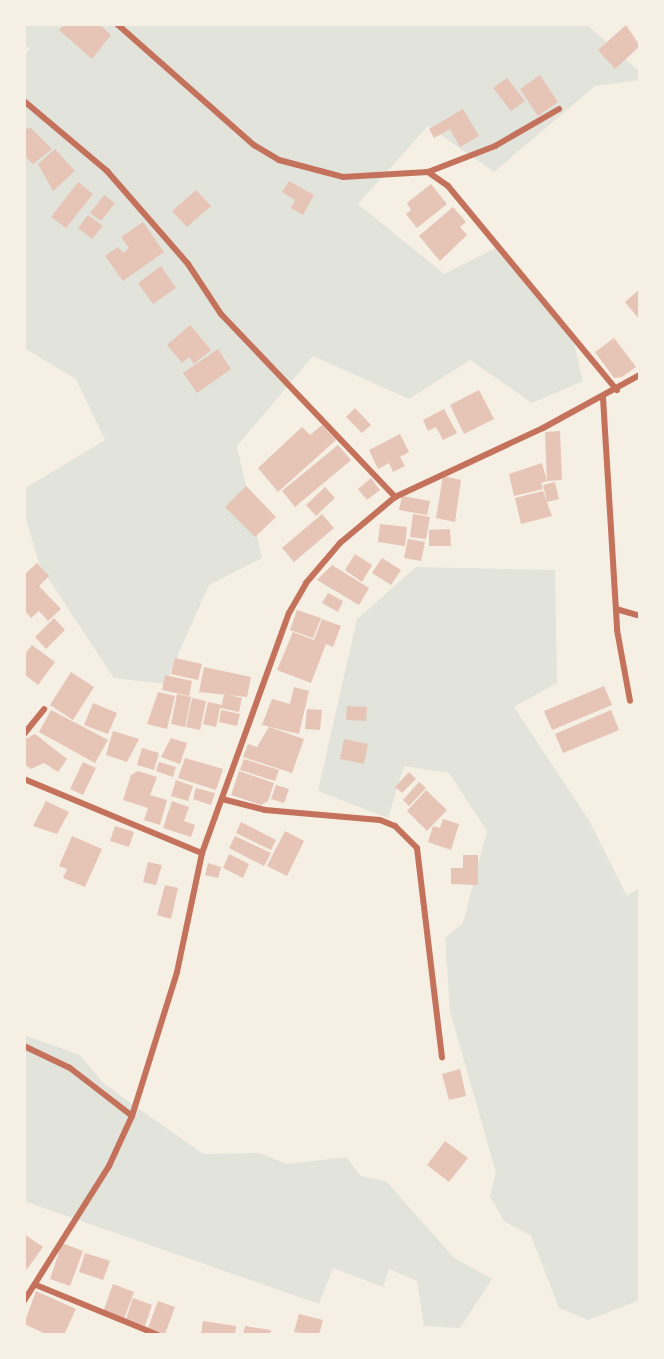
<!DOCTYPE html>
<html>
<head>
<meta charset="utf-8">
<style>
  body { margin:0 }
  #map { position:relative; width:664px; height:1359px; overflow:hidden; background:#f6efe4; font-family:"Noto Serif",serif }
  div>[style] { position:absolute }
  .green>* { inset:0; background:#e2e4dc }
  .building>* { inset:0; background:#e6c5b7 }
  .minor>* { height:6px; margin:-3px; padding:0 3px; transform-origin:3px; border-radius:3px; background:#c5725c }
  span { translate:-50% -50%; white-space:nowrap; text-align:center; line-height:1.15; -webkit-text-stroke:8px #f6efe4; paint-order:stroke }
  .frame { position:absolute; inset:0; border:26px solid #f6efe4; pointer-events:none }
</style>
</head>
<body>
<div id="map">
  <div class="green">
    <div style="clip-path:polygon(24px 24px,586px 24px,640px 72px,640px 80px,595px 86px,494px 172px,428px 126px,358px 204px,444px 274px,496px 248px,572px 335px,583px 381px,532px 403px,470px 360px,409px 399px,313px 356px,237px 446px,262px 558px,209px 585px,165px 684px,114px 678px,40px 566px,24px 512px,24px 489px,105px 440px,76px 379px,24px 348px,24px 56px,30px 49px,24px 44px)"></div>
    <div style="clip-path:polygon(416px 567px,555px 570px,557px 683px,514px 707px,590px 822px,627px 896px,640px 888px,640px 1300px,588px 1320px,559px 1308px,531px 1236px,504px 1221px,490px 1196px,496px 1173px,450px 1011px,445px 938px,463px 923px,487px 831px,449px 773px,404px 766px,388px 818px,318px 791px,357px 619px)"></div>
    <div style="clip-path:polygon(24px 1035px,80px 1055px,103px 1083px,203px 1154px,259px 1153px,287px 1164px,346px 1157px,361px 1176px,386px 1181px,453px 1257px,492px 1279px,460px 1328px,424px 1326px,417px 1281px,389px 1269px,383px 1287px,333px 1268px,319px 1304px,24px 1201px)"></div>
  </div>
  <div class="building">
    <div style="clip-path:polygon(65px 24px,99px 24px,111px 35px,92px 59px,59px 30px)"></div>
    <div style="clip-path:polygon(626px 25px,640px 46px,615px 69px,598px 50px)"></div>
    <div style="clip-path:polygon(540px 75px,558px 102px,538px 116px,520px 89px)"></div>
    <div style="clip-path:polygon(507px 78px,525px 101px,511px 111px,493px 88px)"></div>
    <div style="clip-path:polygon(463px 109px,479px 136px,460px 147px,450px 129px,434px 138px,429px 129px)"></div>
    <div style="clip-path:polygon(31px 128px,52px 149px,33px 164px,24px 156px,24px 129px)"></div>
    <div style="clip-path:polygon(55px 149px,75px 171px,53px 191px,38px 164px)"></div>
    <div style="clip-path:polygon(289px 181px,314px 195px,303px 215px,291px 208px,295px 200px,282px 192px)"></div>
    <div style="clip-path:polygon(78px 182px,93px 194px,66px 228px,51px 217px)"></div>
    <div style="clip-path:polygon(431px 184px,447px 204px,417px 228px,406px 214px,411px 210px,407px 203px)"></div>
    <div style="clip-path:polygon(196px 190px,211px 206px,187px 227px,172px 211px)"></div>
    <div style="clip-path:polygon(104px 195px,115px 203px,101px 221px,90px 213px)"></div>
    <div style="clip-path:polygon(453px 207px,466px 222px,460px 227px,467px 235px,440px 261px,419px 236px)"></div>
    <div style="clip-path:polygon(88px 215px,103px 226px,92px 239px,78px 228px)"></div>
    <div style="clip-path:polygon(143px 222px,164px 252px,123px 281px,105px 256px,118px 247px,123px 253px,129px 248px,121px 237px)"></div>
    <div style="clip-path:polygon(161px 266px,176px 288px,153px 304px,138px 283px)"></div>
    <div style="clip-path:polygon(640px 289px,640px 320px,625px 302px)"></div>
    <div style="clip-path:polygon(190px 325px,211px 350px,194px 364px,189px 357px,182px 363px,167px 345px)"></div>
    <div style="clip-path:polygon(614px 338px,636px 367px,622px 377px,614px 378px,595px 352px)"></div>
    <div style="clip-path:polygon(218px 349px,231px 369px,197px 393px,183px 373px)"></div>
    <div style="clip-path:polygon(479px 390px,494px 419px,464px 434px,450px 405px)"></div>
    <div style="clip-path:polygon(355px 408px,371px 425px,362px 433px,346px 417px)"></div>
    <div style="clip-path:polygon(444px 409px,457px 433px,443px 440px,436px 427px,428px 431px,423px 420px)"></div>
    <div style="clip-path:polygon(322px 425px,336px 440px,278px 492px,258px 468px,302px 427px,310px 435px)"></div>
    <div style="clip-path:polygon(560px 431px,562px 480px,547px 481px,545px 432px)"></div>
    <div style="clip-path:polygon(400px 434px,409px 452px,400px 457px,405px 466px,393px 472px,389px 463px,378px 469px,369px 450px)"></div>
    <div style="clip-path:polygon(338px 445px,351px 460px,295px 507px,282px 491px)"></div>
    <div style="clip-path:polygon(542px 463px,547px 481px,541px 483px,543px 489px,514px 496px,509px 474px)"></div>
    <div style="clip-path:polygon(443px 476px,461px 480px,455px 522px,436px 518px)"></div>
    <div style="clip-path:polygon(371px 478px,380px 490px,367px 500px,358px 489px)"></div>
    <div style="clip-path:polygon(555px 482px,559px 499px,547px 502px,543px 485px)"></div>
    <div style="clip-path:polygon(246px 486px,276px 517px,255px 537px,225px 507px)"></div>
    <div style="clip-path:polygon(325px 487px,335px 498px,316px 516px,306px 505px)"></div>
    <div style="clip-path:polygon(543px 491px,552px 516px,521px 524px,515px 498px)"></div>
    <div style="clip-path:polygon(402px 496px,430px 501px,427px 515px,399px 510px)"></div>
    <div style="clip-path:polygon(322px 514px,334px 528px,294px 562px,282px 548px)"></div>
    <div style="clip-path:polygon(413px 514px,430px 517px,426px 539px,410px 537px)"></div>
    <div style="clip-path:polygon(380px 524px,407px 527px,405px 546px,378px 542px)"></div>
    <div style="clip-path:polygon(450px 529px,451px 546px,429px 546px,429px 530px)"></div>
    <div style="clip-path:polygon(408px 539px,425px 542px,421px 561px,404px 558px)"></div>
    <div style="clip-path:polygon(355px 554px,372px 565px,362px 582px,345px 570px)"></div>
    <div style="clip-path:polygon(382px 558px,401px 570px,391px 585px,372px 573px)"></div>
    <div style="clip-path:polygon(37px 563px,49px 576px,39px 586px,61px 609px,48px 621px,39px 611px,31px 618px,24px 610px,24px 575px)"></div>
    <div style="clip-path:polygon(332px 565px,369px 588px,359px 605px,317px 580px)"></div>
    <div style="clip-path:polygon(328px 593px,343px 601px,338px 612px,322px 603px)"></div>
    <div style="clip-path:polygon(297px 610px,321px 618px,313px 638px,290px 630px)"></div>
    <div style="clip-path:polygon(54px 618px,65px 630px,46px 649px,35px 637px)"></div>
    <div style="clip-path:polygon(322px 619px,341px 626px,333px 647px,326px 644px,311px 683px,277px 670px,293px 632px,314px 640px)"></div>
    <div style="clip-path:polygon(32px 645px,55px 662px,38px 685px,24px 674px,24px 655px)"></div>
    <div style="clip-path:polygon(175px 658px,202px 664px,198px 680px,171px 674px)"></div>
    <div style="clip-path:polygon(204px 667px,251px 677px,247px 697px,199px 692px)"></div>
    <div style="clip-path:polygon(71px 672px,94px 687px,73px 720px,50px 705px)"></div>
    <div style="clip-path:polygon(165px 675px,192px 681px,189px 696px,162px 690px)"></div>
    <div style="clip-path:polygon(604px 686px,612px 705px,552px 730px,544px 711px)"></div>
    <div style="clip-path:polygon(294px 687px,309px 691px,299px 734px,262px 725px,272px 699px,290px 704px)"></div>
    <div style="clip-path:polygon(158px 692px,175px 696px,167px 729px,147px 724px)"></div>
    <div style="clip-path:polygon(177px 694px,191px 697px,185px 727px,171px 724px)"></div>
    <div style="clip-path:polygon(224px 694px,242px 698px,239px 712px,220px 708px,216px 727px,203px 724px,208px 702px,222px 705px)"></div>
    <div style="clip-path:polygon(192px 698px,206px 701px,200px 730px,186px 727px)"></div>
    <div style="clip-path:polygon(93px 703px,117px 713px,108px 734px,84px 725px)"></div>
    <div style="clip-path:polygon(347px 706px,367px 707px,366px 721px,346px 720px)"></div>
    <div style="clip-path:polygon(307px 709px,322px 710px,320px 730px,305px 729px)"></div>
    <div style="clip-path:polygon(51px 710px,108px 740px,95px 763px,39px 732px)"></div>
    <div style="clip-path:polygon(221px 710px,240px 714px,237px 726px,219px 722px)"></div>
    <div style="clip-path:polygon(611px 710px,619px 730px,563px 753px,555px 734px)"></div>
    <div style="clip-path:polygon(269px 727px,304px 739px,292px 773px,243px 757px,248px 744px,257px 747px)"></div>
    <div style="clip-path:polygon(113px 731px,139px 739px,127px 762px,106px 755px)"></div>
    <div style="clip-path:polygon(35px 734px,67px 759px,58px 772px,44px 763px,31px 769px,24px 764px,24px 740px)"></div>
    <div style="clip-path:polygon(171px 738px,187px 743px,180px 764px,161px 757px)"></div>
    <div style="clip-path:polygon(344px 739px,368px 744px,364px 764px,340px 759px)"></div>
    <div style="clip-path:polygon(142px 748px,159px 753px,154px 770px,137px 765px)"></div>
    <div style="clip-path:polygon(185px 758px,223px 769px,216px 790px,178px 778px)"></div>
    <div style="clip-path:polygon(244px 759px,279px 770px,275px 781px,240px 770px)"></div>
    <div style="clip-path:polygon(83px 762px,96px 768px,83px 795px,70px 789px)"></div>
    <div style="clip-path:polygon(159px 762px,176px 767px,173px 777px,156px 771px)"></div>
    <div style="clip-path:polygon(138px 771px,157px 777px,150px 795px,167px 800px,160px 825px,144px 820px,148px 808px,123px 800px,131px 775px)"></div>
    <div style="clip-path:polygon(239px 771px,274px 783px,268px 801px,261px 805px,231px 795px)"></div>
    <div style="clip-path:polygon(409px 772px,416px 779px,402px 793px,395px 787px)"></div>
    <div style="clip-path:polygon(176px 780px,193px 786px,188px 801px,171px 796px)"></div>
    <div style="clip-path:polygon(419px 782px,426px 788px,409px 806px,403px 800px)"></div>
    <div style="clip-path:polygon(276px 785px,289px 789px,284px 803px,271px 799px)"></div>
    <div style="clip-path:polygon(196px 788px,215px 793px,211px 805px,193px 799px)"></div>
    <div style="clip-path:polygon(426px 790px,447px 810px,427px 831px,407px 811px)"></div>
    <div style="clip-path:polygon(46px 801px,69px 812px,57px 834px,33px 826px)"></div>
    <div style="clip-path:polygon(172px 801px,189px 807px,184px 821px,195px 825px,191px 837px,163px 828px)"></div>
    <div style="clip-path:polygon(443px 819px,459px 824px,451px 850px,428px 842px,433px 826px,440px 828px)"></div>
    <div style="clip-path:polygon(241px 822px,276px 840px,271px 850px,236px 833px)"></div>
    <div style="clip-path:polygon(115px 826px,134px 832px,129px 847px,110px 841px)"></div>
    <div style="clip-path:polygon(285px 831px,304px 841px,287px 876px,267px 866px)"></div>
    <div style="clip-path:polygon(72px 836px,102px 849px,85px 887px,63px 878px,67px 869px,59px 866px)"></div>
    <div style="clip-path:polygon(235px 836px,271px 853px,264px 866px,229px 848px)"></div>
    <div style="clip-path:polygon(229px 854px,249px 864px,243px 878px,223px 868px)"></div>
    <div style="clip-path:polygon(463px 855px,478px 855px,478px 885px,451px 884px,451px 868px,463px 868px)"></div>
    <div style="clip-path:polygon(148px 862px,162px 865px,156px 885px,143px 882px)"></div>
    <div style="clip-path:polygon(208px 863px,221px 867px,218px 878px,205px 875px)"></div>
    <div style="clip-path:polygon(165px 885px,178px 888px,171px 919px,157px 915px)"></div>
    <div style="clip-path:polygon(460px 1069px,466px 1096px,449px 1100px,442px 1074px)"></div>
    <div style="clip-path:polygon(445px 1141px,468px 1158px,449px 1182px,427px 1165px)"></div>
    <div style="clip-path:polygon(24px 1234px,43px 1247px,27px 1269px,24px 1267px)"></div>
    <div style="clip-path:polygon(62px 1243px,83px 1251px,70px 1286px,50px 1279px)"></div>
    <div style="clip-path:polygon(85px 1253px,110px 1261px,103px 1280px,79px 1272px)"></div>
    <div style="clip-path:polygon(113px 1284px,134px 1292px,124px 1319px,103px 1312px)"></div>
    <div style="clip-path:polygon(36px 1291px,76px 1309px,64px 1335px,48px 1335px,24px 1324px)"></div>
    <div style="clip-path:polygon(133px 1298px,152px 1305px,145px 1326px,126px 1319px)"></div>
    <div style="clip-path:polygon(158px 1301px,175px 1307px,165px 1334px,148px 1328px)"></div>
    <div style="clip-path:polygon(299px 1314px,323px 1320px,319px 1335px,294px 1332px)"></div>
    <div style="clip-path:polygon(203px 1321px,236px 1326px,235px 1335px,201px 1335px)"></div>
    <div style="clip-path:polygon(245px 1326px,271px 1330px,270px 1335px,243px 1335px)"></div>
  </div>
  <div class="minor">
    <div style="left:117px;top:24px;width:183px;rotate:41.5deg"></div>
    <div style="left:254px;top:145px;width:29px;rotate:31deg"></div>
    <div style="left:279px;top:160px;width:66px;rotate:14.9deg"></div>
    <div style="left:343px;top:177px;width:85px;rotate:-3.4deg"></div>
    <div style="left:428px;top:172px;width:24px;rotate:35deg"></div>
    <div style="left:448px;top:186px;width:265px;rotate:50.4deg"></div>
    <div style="left:24px;top:101px;width:109px;rotate:40.1deg"></div>
    <div style="left:107px;top:171px;width:123px;rotate:48.9deg"></div>
    <div style="left:188px;top:264px;width:60px;rotate:56.6deg"></div>
    <div style="left:221px;top:314px;width:253px;rotate:46.4deg"></div>
    <div style="left:428px;top:172px;width:72px;rotate:-21.2deg"></div>
    <div style="left:495px;top:146px;width:74px;rotate:-30deg"></div>
    <div style="left:603px;top:398px;width:232px;rotate:86.5deg"></div>
    <div style="left:617px;top:630px;width:72px;rotate:79.6deg"></div>
    <div style="left:616px;top:609px;width:25px;rotate:16deg"></div>
    <div style="left:24px;top:734px;width:32px;rotate:-51deg"></div>
    <div style="left:24px;top:779px;width:193px;rotate:22.6deg"></div>
    <div style="left:222px;top:799px;width:44px;rotate:14.3deg"></div>
    <div style="left:265px;top:810px;width:115px;rotate:5deg"></div>
    <div style="left:380px;top:820px;width:16px;rotate:22deg"></div>
    <div style="left:395px;top:826px;width:31px;rotate:45deg"></div>
    <div style="left:417px;top:848px;width:211px;rotate:83.2deg"></div>
    <div style="left:24px;top:1046px;width:51px;rotate:25.6deg"></div>
    <div style="left:70px;top:1068px;width:78px;rotate:37.7deg"></div>
    <div style="left:36px;top:1285px;width:132px;rotate:22.3deg"></div>
    <div style="left:24px;top:1301px;width:160px;rotate:-57.8deg"></div>
    <div style="left:109px;top:1166px;width:55px;rotate:-65.3deg"></div>
    <div style="left:132px;top:1116px;width:151px;rotate:-72.6deg"></div>
    <div style="left:177px;top:972px;width:122px;rotate:-78.1deg"></div>
    <div style="left:202px;top:853px;width:255px;rotate:-70.1deg"></div>
    <div style="left:289px;top:613px;width:34px;rotate:-60deg"></div>
    <div style="left:306px;top:583px;width:52px;rotate:-49.6deg"></div>
    <div style="left:340px;top:543px;width:72px;rotate:-39.9deg"></div>
    <div style="left:395px;top:497px;width:163px;rotate:-25deg"></div>
    <div style="left:543px;top:428px;width:111px;rotate:-28.7deg"></div>
  </div>
  <div class="frame"></div>
</div>
</body>
</html>
